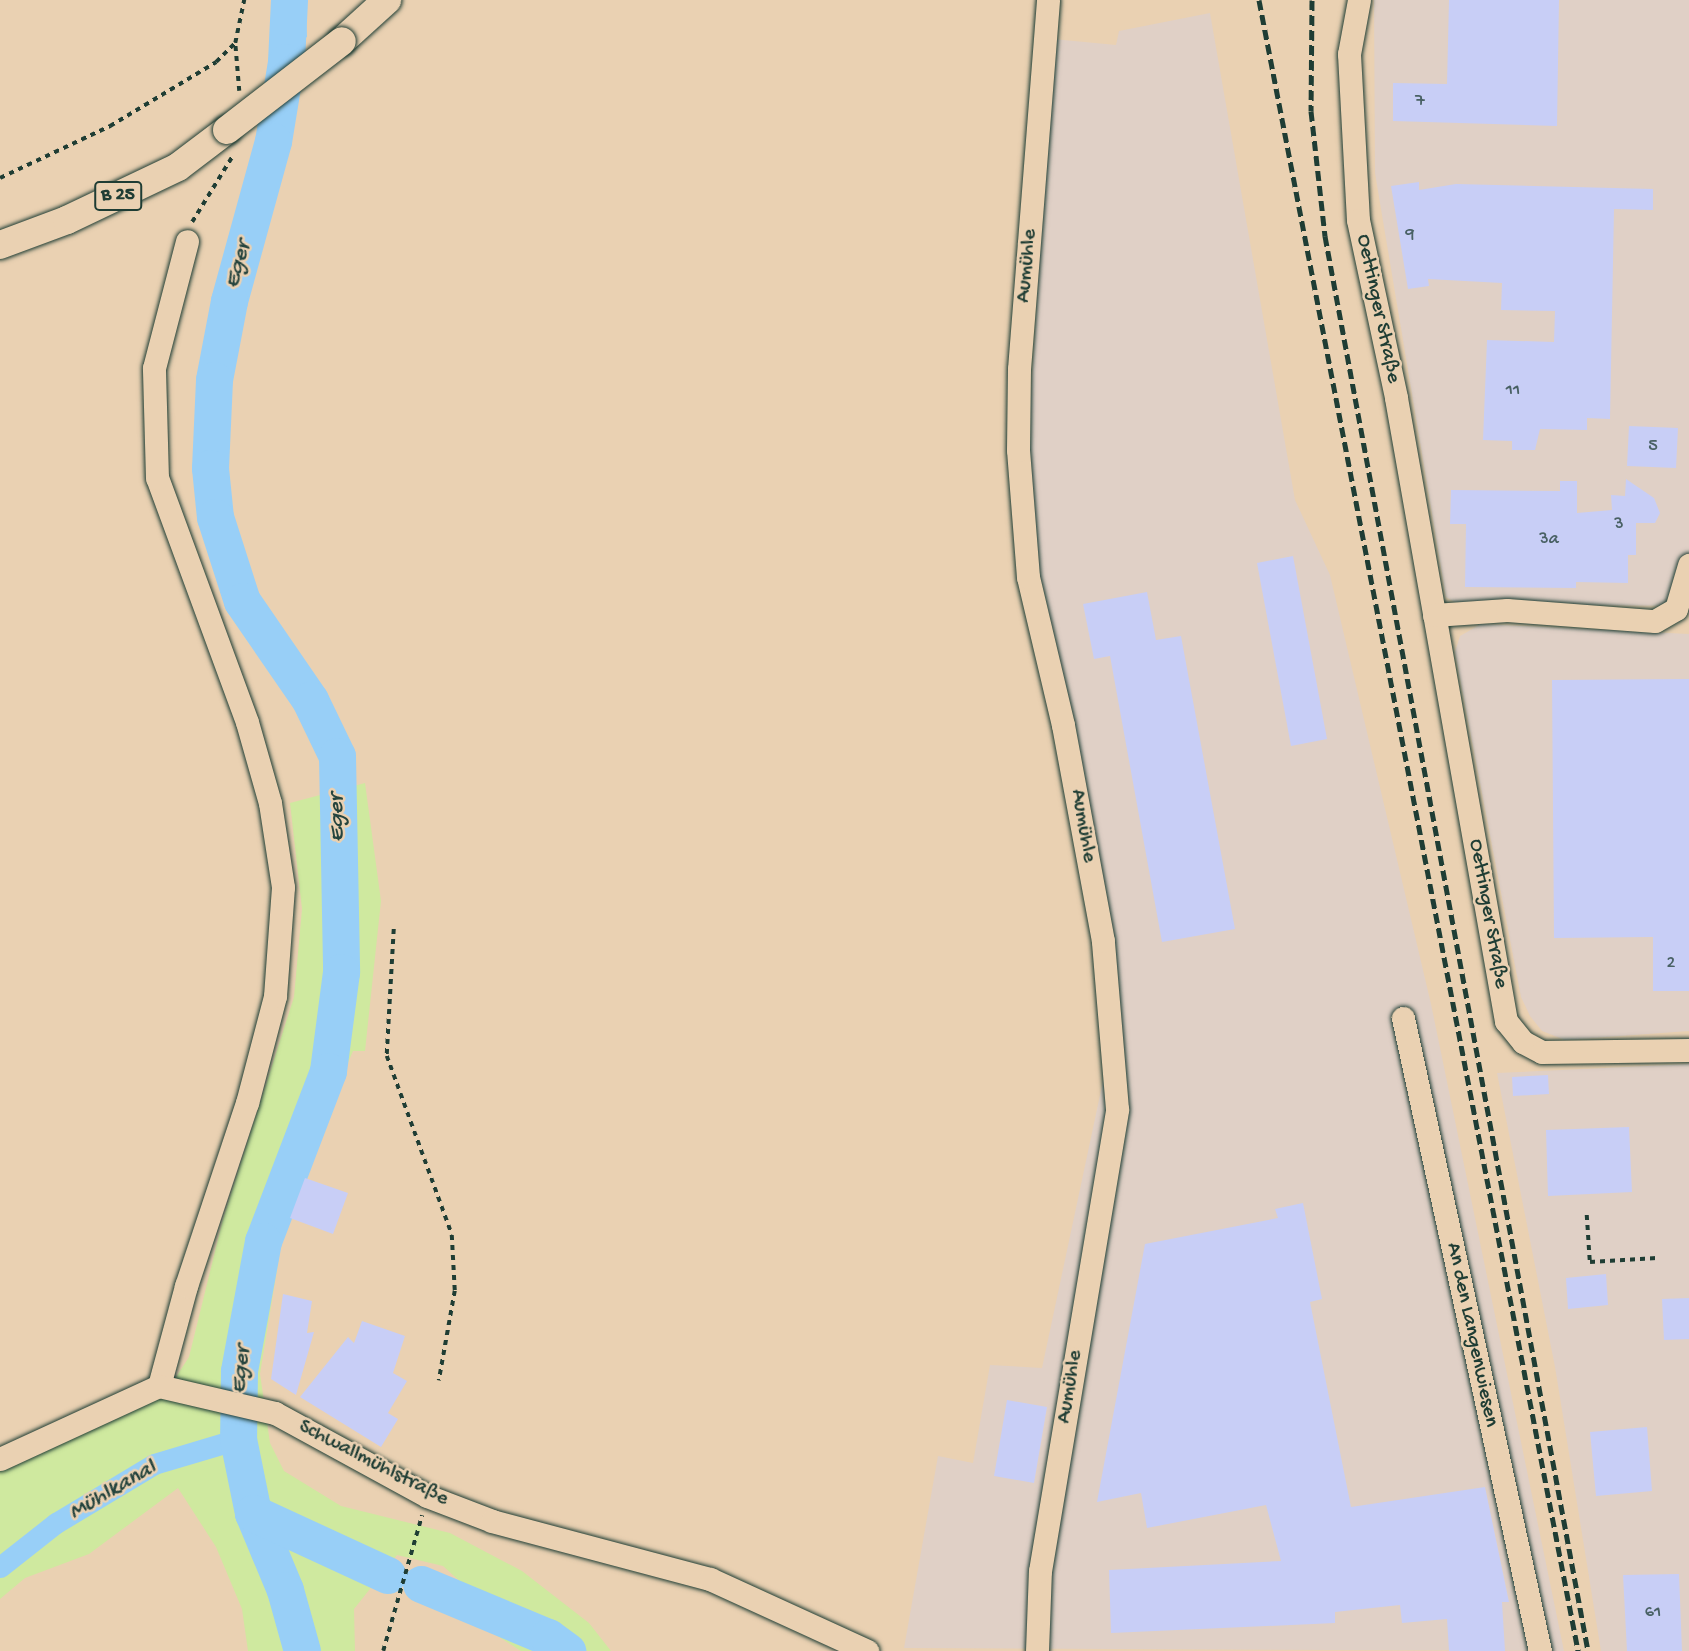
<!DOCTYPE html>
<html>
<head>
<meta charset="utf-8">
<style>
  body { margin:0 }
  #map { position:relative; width:1689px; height:1651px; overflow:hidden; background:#ead1b2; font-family:"Gochi Hand",sans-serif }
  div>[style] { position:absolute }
  .built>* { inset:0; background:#e0d0c6 }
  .green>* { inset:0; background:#cfe99f }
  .water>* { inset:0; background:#98cff7 }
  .canal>* { height:21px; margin:-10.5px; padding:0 10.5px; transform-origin:10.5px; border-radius:10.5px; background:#98cff7 }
  .river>* { height:37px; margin:-18.5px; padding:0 18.5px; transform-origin:18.5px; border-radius:18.5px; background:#98cff7 }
  .building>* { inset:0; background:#c8cef6 }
  .path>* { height:3.5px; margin-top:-1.75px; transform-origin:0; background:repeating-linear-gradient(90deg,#1f3d34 0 5px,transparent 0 10px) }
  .roads { filter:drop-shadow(0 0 2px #1f3d34) drop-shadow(0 0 2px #1f3d34) }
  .minor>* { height:23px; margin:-11.5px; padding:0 11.5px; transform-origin:11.5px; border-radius:11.5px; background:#ead1b2 }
  .major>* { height:28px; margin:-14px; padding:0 14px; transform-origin:14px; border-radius:14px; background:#ead1b2 }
  .rail>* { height:5px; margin-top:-2.5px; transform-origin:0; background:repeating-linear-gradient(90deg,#1f3d34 0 10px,transparent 0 15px) }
  .bridges { filter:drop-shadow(0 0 2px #1f3d34) drop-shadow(0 0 2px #1f3d34) }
  .major-bridge>* { height:28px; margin:-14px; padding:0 14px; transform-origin:14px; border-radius:14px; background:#ead1b2 }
  span { translate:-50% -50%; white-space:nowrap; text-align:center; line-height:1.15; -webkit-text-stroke:5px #ead1b2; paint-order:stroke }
  .number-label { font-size:18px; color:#496164 }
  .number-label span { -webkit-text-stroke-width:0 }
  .shield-label span { padding:2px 5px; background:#ead1b2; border:2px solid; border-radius:5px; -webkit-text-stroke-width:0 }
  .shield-label { font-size:19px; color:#1f3d34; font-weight:700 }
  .street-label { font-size:21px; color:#1f3d34 }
  .water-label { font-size:23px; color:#25443e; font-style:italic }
</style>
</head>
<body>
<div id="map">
  <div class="built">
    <div style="clip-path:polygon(1374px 0,1689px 0,1689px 606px,1458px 604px,1446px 597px,1375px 173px)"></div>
    <div style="clip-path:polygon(1210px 13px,1295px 500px,1330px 575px,1431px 1004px,1564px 1651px,904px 1648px,938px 1456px,973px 1463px,990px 1365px,1042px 1368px,1117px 1015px,1024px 511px,1053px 39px,1116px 45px,1119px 31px)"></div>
    <div style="clip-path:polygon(1481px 624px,1689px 634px,1689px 1031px,1565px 1040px,1542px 1031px,1530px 1016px,1521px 997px,1455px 652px,1460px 636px)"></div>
    <div style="clip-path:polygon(1689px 1064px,1689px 1651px,1601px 1651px,1555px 1367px,1497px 1073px)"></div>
  </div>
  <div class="green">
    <div style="clip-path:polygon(365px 783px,381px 901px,365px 1051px,353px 1051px,288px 1202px,260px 1374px,270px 1443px,284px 1471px,341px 1506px,450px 1533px,522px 1571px,589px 1623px,611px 1651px,521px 1651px,496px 1635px,464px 1585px,443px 1566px,397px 1555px,354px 1609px,355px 1651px,248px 1651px,242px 1609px,216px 1547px,178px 1488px,89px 1554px,25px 1578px,0 1599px,0 1464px,117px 1409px,163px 1397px,189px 1357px,223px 1219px,294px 997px,302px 909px,290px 803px)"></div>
  </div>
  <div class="water">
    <div style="clip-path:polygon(275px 0,305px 0,307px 37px,276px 53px)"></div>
  </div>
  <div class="canal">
    <div style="left:0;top:1567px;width:71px;rotate:-38.2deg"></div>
    <div style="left:56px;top:1523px;width:114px;rotate:-31deg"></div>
    <div style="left:154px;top:1464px;width:88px;rotate:-16.6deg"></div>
  </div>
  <div class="river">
    <div style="left:289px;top:0;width:62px;rotate:92.8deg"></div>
    <div style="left:286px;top:62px;width:80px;rotate:99.3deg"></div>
    <div style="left:273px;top:141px;width:166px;rotate:105.4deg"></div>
    <div style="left:229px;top:301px;width:80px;rotate:100.8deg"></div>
    <div style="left:214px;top:380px;width:88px;rotate:92.6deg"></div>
    <div style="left:210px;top:468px;width:49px;rotate:84.2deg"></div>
    <div style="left:215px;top:517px;width:88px;rotate:72.2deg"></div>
    <div style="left:242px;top:601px;width:120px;rotate:55.5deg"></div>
    <div style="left:310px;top:700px;width:62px;rotate:64.3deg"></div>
    <div style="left:337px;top:756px;width:216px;rotate:88.9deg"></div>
    <div style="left:341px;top:972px;width:100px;rotate:97.5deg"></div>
    <div style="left:328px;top:1071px;width:182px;rotate:110.9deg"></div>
    <div style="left:263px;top:1241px;width:132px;rotate:100.5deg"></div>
    <div style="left:239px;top:1371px;width:68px;rotate:90.8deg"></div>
    <div style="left:238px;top:1439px;width:76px;rotate:78.5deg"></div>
    <div style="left:253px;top:1513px;width:83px;rotate:67.4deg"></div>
    <div style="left:285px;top:1590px;width:63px;rotate:74.4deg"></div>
    <div style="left:253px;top:1513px;width:148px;rotate:24.8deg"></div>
    <div style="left:421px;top:1584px;width:138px;rotate:22.7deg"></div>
    <div style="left:548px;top:1637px;width:24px;rotate:36deg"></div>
  </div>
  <div class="building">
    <div style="clip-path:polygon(1449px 0,1559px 0,1557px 126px,1393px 121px,1393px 83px,1447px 84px)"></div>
    <div style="clip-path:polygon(1419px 182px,1419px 190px,1456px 184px,1653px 189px,1653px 210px,1614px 209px,1610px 419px,1587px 418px,1587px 430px,1540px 429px,1535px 450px,1512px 450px,1512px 441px,1483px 440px,1487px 340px,1554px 342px,1555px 311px,1501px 310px,1502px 283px,1428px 279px,1429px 286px,1408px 289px,1391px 186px)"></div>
    <div style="clip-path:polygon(1629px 426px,1678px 428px,1676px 468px,1627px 466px)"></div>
    <div style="clip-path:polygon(1626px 479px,1654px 498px,1660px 513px,1655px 523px,1636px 523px,1636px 555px,1628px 555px,1628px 583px,1576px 582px,1576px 588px,1465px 587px,1466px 524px,1450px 524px,1451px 490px,1560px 491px,1560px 481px,1577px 481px,1577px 513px,1612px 510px,1611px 495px,1625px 496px)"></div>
    <div style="clip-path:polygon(1293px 556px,1327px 739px,1291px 746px,1257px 563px)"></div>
    <div style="clip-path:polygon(1147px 592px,1156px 640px,1181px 636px,1235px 929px,1162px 942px,1110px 656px,1094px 659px,1083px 604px)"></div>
    <div style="clip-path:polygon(1689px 679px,1689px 991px,1653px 991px,1653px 937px,1554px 938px,1552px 680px)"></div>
    <div style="clip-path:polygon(1548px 1075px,1549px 1094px,1513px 1096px,1512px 1077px)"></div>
    <div style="clip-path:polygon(1629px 1127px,1632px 1192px,1548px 1196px,1546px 1130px)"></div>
    <div style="clip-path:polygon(305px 1178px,348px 1193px,333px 1234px,290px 1218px)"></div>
    <div style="clip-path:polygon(1303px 1203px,1322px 1299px,1310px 1302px,1351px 1507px,1485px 1487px,1509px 1602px,1502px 1602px,1505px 1651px,1449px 1651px,1447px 1619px,1402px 1623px,1400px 1605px,1335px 1612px,1335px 1623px,1111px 1633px,1109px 1570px,1281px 1561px,1266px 1505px,1147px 1528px,1141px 1493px,1097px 1502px,1145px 1244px,1278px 1218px,1275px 1209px)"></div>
    <div style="clip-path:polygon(1606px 1274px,1608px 1305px,1568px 1309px,1566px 1278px)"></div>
    <div style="clip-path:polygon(283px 1294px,312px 1301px,307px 1333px,314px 1332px,296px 1395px,271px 1379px)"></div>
    <div style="clip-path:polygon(1689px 1298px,1689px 1339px,1664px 1340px,1662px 1299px)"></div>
    <div style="clip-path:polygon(362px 1321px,405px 1336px,393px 1373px,407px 1381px,388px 1413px,398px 1419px,381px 1447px,300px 1397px,348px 1337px,354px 1343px)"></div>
    <div style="clip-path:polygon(1007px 1400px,1047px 1407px,1034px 1483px,994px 1476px)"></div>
    <div style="clip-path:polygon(1647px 1427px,1652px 1491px,1596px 1496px,1590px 1432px)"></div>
    <div style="clip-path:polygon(1679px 1574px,1682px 1651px,1627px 1651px,1623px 1575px)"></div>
  </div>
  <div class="path">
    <div style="left:239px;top:91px;width:48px;rotate:-94.8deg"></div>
    <div style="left:235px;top:43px;width:44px;rotate:-78.2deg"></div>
    <div style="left:0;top:178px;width:122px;rotate:-25.3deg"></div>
    <div style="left:110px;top:126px;width:124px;rotate:-31.1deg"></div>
    <div style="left:216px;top:62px;width:27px;rotate:-45deg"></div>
    <div style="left:192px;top:222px;width:76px;rotate:-58.4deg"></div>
    <div style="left:394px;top:929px;width:127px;rotate:93.2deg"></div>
    <div style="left:387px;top:1056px;width:190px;rotate:70deg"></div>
    <div style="left:452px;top:1235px;width:56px;rotate:86.9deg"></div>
    <div style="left:455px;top:1291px;width:91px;rotate:100.1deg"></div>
    <div style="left:1587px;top:1215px;width:47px;rotate:86.3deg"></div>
    <div style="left:1590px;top:1262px;width:67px;rotate:-3.4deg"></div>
    <div style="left:383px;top:1651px;width:141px;rotate:-74deg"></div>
  </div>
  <div class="roads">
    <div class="minor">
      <div style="left:1359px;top:0;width:55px;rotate:100.5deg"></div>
      <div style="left:1349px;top:54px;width:166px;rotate:86.9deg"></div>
      <div style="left:1358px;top:220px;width:182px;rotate:77.9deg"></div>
      <div style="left:1396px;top:398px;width:633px;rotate:79.99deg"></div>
      <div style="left:1506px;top:1021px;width:27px;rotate:51deg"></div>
      <div style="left:1523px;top:1042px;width:21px;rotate:28deg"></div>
      <div style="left:1542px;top:1052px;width:147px;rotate:-0.8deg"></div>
      <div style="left:1434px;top:615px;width:73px;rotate:-3.9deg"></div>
      <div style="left:1507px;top:610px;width:148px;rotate:4.3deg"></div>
      <div style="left:1655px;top:621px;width:24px;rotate:-30deg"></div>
      <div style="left:1676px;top:609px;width:46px;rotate:-73.5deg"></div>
      <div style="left:1403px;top:1018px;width:648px;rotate:77.79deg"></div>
      <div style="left:159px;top:1386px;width:104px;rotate:-74.9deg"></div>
      <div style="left:186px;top:1286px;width:193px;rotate:-71.6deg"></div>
      <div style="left:247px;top:1103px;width:111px;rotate:-75.3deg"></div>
      <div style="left:275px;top:996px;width:109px;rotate:-85.8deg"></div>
      <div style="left:283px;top:887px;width:85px;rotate:-98.8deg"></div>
      <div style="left:270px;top:803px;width:84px;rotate:-105.9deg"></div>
      <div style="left:247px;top:722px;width:260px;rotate:-110.2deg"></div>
      <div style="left:157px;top:478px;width:110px;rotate:-91.6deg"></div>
      <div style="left:154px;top:368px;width:131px;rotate:-75.4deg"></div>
      <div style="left:0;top:1459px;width:175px;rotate:-24.7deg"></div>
      <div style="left:159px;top:1386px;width:119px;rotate:13.1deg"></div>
      <div style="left:275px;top:1413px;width:173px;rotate:28.6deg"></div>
      <div style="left:427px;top:1496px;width:70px;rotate:21deg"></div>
      <div style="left:492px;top:1521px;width:226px;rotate:14.9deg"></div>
      <div style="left:710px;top:1579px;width:173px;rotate:24.6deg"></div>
      <div style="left:1037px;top:1651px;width:80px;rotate:-87.9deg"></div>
      <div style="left:1040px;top:1571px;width:468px;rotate:-80.5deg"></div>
      <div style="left:1117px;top:1109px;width:169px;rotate:-94.8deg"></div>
      <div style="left:1103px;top:941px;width:220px;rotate:-100.5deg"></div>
      <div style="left:1063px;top:725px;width:152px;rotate:-103.3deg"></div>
      <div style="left:1028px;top:577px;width:127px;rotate:-94.5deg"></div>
      <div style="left:1018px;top:450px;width:81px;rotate:-89.3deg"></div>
      <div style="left:1019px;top:369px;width:370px;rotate:-85.5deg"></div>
    </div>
    <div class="major">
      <div style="left:342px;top:41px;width:61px;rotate:-42.3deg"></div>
      <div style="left:0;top:245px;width:72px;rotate:-20.5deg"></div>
      <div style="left:67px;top:220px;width:123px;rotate:-25.5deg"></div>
      <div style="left:178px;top:167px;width:61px;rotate:-37.1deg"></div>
    </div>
  </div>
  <div class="rail">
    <div style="left:1259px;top:0;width:1682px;rotate:79.06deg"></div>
    <div style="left:1312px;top:0;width:111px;rotate:90.5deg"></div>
    <div style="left:1311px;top:111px;width:126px;rotate:83.6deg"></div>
    <div style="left:1325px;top:236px;width:1439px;rotate:79.47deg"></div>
  </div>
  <div class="bridges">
    <div class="major-bridge">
      <div style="left:227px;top:130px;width:145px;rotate:-37.7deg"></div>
    </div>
  </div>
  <div class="number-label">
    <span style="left:1420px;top:102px">7</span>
    <span style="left:1410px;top:235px">9</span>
    <span style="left:1513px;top:391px">11</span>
    <span style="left:1653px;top:447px">5</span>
    <span style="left:1619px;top:525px">3</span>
    <span style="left:1549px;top:540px">3a</span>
    <span style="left:1671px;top:964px">2</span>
    <span style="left:1653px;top:1613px">61</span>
  </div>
  <div class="shield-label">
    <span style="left:118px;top:196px">B 25</span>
  </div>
  <div class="street-label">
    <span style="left:1028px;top:266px;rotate:-85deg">Aumühle</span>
    <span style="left:1377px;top:309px;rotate:78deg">Oettinger Straße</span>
    <span style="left:1082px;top:826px;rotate:80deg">Aumühle</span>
    <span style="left:1487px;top:914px;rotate:80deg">Oettinger Straße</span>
    <span style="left:1471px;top:1335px;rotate:78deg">An den Langenwiesen</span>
    <span style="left:1071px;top:1387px;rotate:-81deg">Aumühle</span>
    <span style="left:373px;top:1464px;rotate:27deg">Schwallmühlstraße</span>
  </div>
  <div class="water-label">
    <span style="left:239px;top:265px;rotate:-74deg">Eger</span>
    <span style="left:338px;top:818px;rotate:-91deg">Eger</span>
    <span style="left:242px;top:1370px;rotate:-84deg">Eger</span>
    <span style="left:113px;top:1491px;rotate:-30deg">Mühlkanal</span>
  </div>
</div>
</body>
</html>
